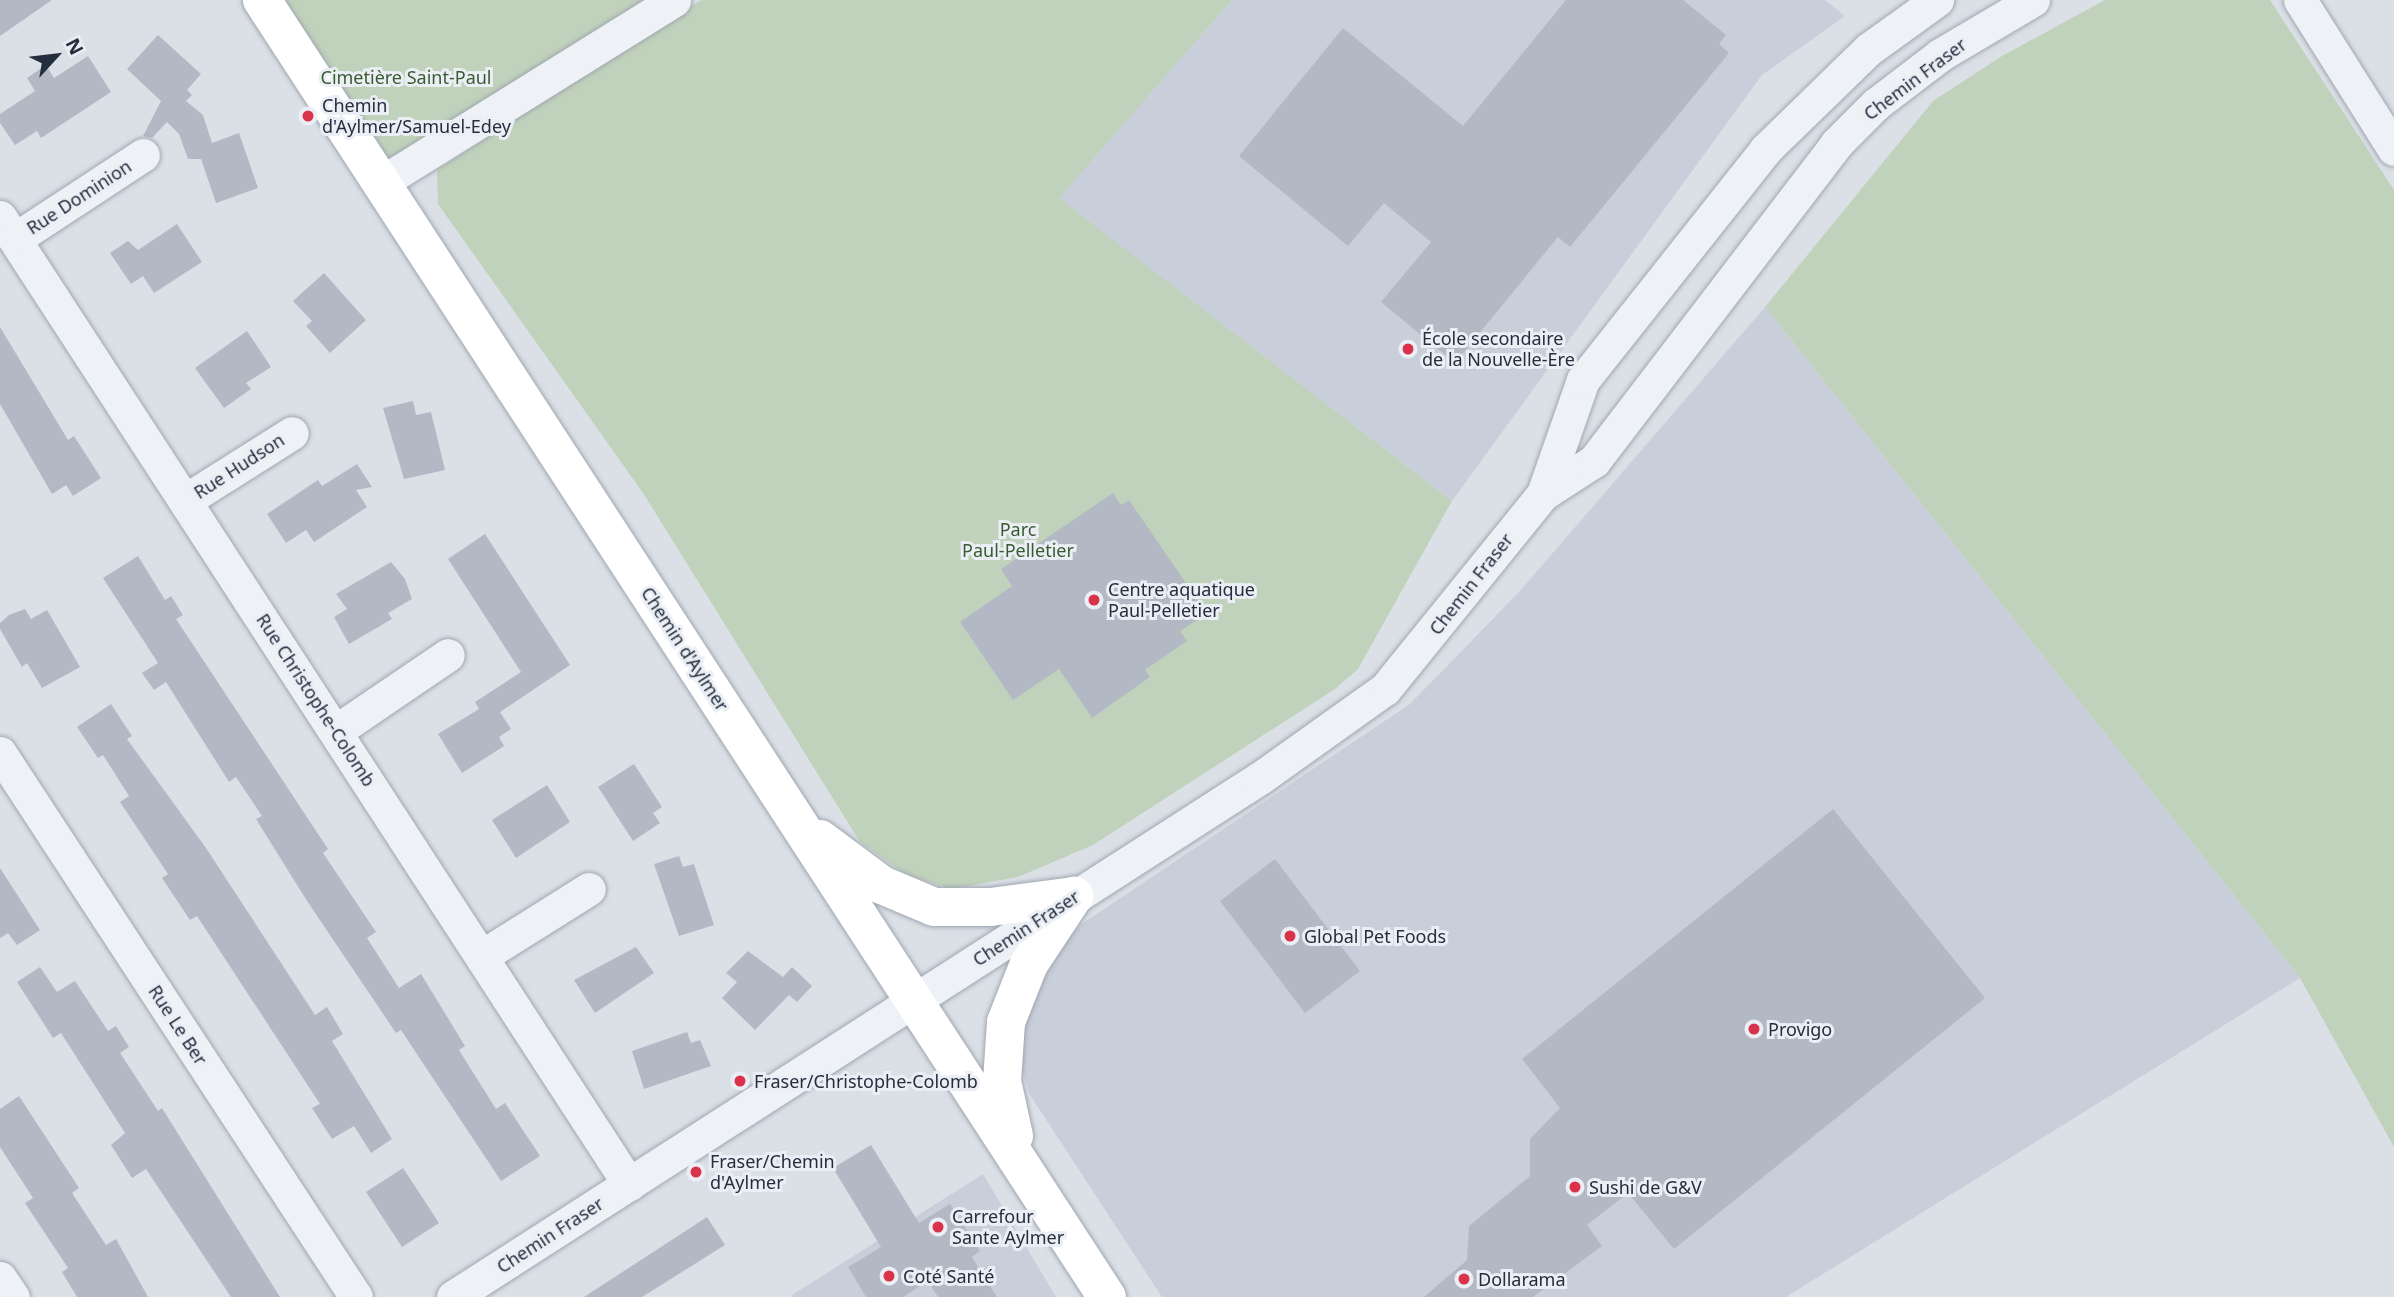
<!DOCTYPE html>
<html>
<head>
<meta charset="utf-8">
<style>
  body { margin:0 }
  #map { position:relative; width:2394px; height:1297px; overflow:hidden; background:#dbe0e7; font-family:"Noto Sans",sans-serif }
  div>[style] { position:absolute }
  .built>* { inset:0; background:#c9cfda }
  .green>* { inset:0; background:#c1d2bc }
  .building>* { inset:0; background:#b2b9c5 }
  .roads { filter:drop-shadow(0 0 2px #a0a7b1) drop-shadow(0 0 2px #a0a7b1) }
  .minor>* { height:33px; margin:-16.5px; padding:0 16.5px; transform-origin:16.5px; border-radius:16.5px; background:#eef1f5 }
  .major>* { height:38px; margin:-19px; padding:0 19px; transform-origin:19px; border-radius:19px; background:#fff }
  .dots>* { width:19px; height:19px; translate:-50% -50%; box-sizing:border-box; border:4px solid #ebeff5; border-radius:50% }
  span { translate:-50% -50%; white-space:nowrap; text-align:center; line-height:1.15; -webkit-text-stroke:6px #ebeff5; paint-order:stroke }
  .park-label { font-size:18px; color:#385c30 }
  .street-label { font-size:18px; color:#242e3f }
  .poi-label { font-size:18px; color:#242e3f }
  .left { translate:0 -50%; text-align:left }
  .north { position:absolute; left:21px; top:21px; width:70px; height:70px; -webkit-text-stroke:5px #ebeff5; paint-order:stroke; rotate:63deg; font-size:19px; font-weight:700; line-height:28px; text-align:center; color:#242e3f }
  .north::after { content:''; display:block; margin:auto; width:24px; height:32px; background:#242e3f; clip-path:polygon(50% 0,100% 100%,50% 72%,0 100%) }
</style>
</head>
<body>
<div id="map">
  <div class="built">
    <div style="clip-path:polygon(1232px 0,1825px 0,1845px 16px,1762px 75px,1452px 501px,1058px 198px)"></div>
    <div style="clip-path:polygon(1765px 307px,2300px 978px,1786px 1297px,1162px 1297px,1030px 1095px,1021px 1068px,1027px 1004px,1050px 954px,1083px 923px,1410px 704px,1520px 591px)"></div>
    <div style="clip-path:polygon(983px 1174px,1056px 1297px,793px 1297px,792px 1295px)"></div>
  </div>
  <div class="green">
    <div style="clip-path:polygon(262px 0,674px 0,382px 182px)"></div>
    <div style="clip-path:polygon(701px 0,1232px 0,1059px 198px,1452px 501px,1358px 669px,1335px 689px,1093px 845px,1018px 877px,951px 889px,905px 874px,860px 842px,643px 493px,438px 204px,437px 170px)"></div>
    <div style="clip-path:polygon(2105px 0,2270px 0,2394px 190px,2394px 1147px,2300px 978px,1765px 307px,1933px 101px,2002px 56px)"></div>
  </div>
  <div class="building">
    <div style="clip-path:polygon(0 0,52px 0,0 36px)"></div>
    <div style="clip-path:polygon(1566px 0,1683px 0,1726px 35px,1719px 44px,1729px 53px,1570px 247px,1558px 237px,1455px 363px,1381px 302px,1431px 242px,1384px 203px,1348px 246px,1239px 156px,1343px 28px,1463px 126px)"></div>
    <div style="clip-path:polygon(158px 35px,201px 74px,187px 90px,192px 95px,186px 101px,203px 115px,212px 143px,239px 133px,258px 188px,216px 203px,201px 159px,188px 159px,179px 134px,167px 122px,152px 138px,143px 136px,161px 101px,127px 69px)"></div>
    <div style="clip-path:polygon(88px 56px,111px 92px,41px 138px,37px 131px,15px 145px,0 123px,0 114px,35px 91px,27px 78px,46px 65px,54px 78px)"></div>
    <div style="clip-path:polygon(177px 224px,202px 262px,154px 293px,143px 276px,131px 284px,110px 253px,128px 241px,138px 250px)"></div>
    <div style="clip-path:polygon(324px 273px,366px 320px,330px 353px,306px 326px,312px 321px,293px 301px)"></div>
    <div style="clip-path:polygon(0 327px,68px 440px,74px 436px,101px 478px,73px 496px,66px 485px,52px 494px,0 404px)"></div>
    <div style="clip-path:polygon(247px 331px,271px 367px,246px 383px,251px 389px,224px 408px,195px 368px)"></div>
    <div style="clip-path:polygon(413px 401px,416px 415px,431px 412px,445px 470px,404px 479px,383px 408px)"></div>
    <div style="clip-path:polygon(357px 464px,372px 487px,356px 490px,367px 507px,314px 542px,306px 530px,286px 543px,267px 514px,318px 480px,322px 486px)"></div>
    <div style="clip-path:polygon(1113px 493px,1121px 505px,1129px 500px,1207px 614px,1180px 631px,1187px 641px,1145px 670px,1150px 677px,1092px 718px,1059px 669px,1013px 700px,960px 622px,1012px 586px,1001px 569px)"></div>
    <div style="clip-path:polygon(485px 534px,570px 665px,500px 712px,511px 729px,499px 737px,504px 746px,462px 773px,438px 734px,479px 709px,475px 702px,521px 672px,448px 559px)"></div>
    <div style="clip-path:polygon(138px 556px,165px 600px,171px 596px,183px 615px,176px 619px,328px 849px,323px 853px,376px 932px,367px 938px,399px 988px,421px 974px,465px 1046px,459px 1050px,496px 1109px,505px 1103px,540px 1156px,501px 1181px,401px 1030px,396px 1033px,307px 901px,256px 819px,262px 816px,236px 777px,229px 782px,166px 682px,154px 690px,142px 673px,158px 663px,103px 578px)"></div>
    <div style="clip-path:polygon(391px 562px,405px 579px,412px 599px,388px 613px,392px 619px,349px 644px,334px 617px,347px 609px,336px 594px)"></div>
    <div style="clip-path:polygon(25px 609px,31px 619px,47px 610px,80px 667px,42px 688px,27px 663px,22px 667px,0 629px,0 623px,9px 615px)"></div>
    <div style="clip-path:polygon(111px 704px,132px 736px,127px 739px,206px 848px,315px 1015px,327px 1007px,343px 1034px,332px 1041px,392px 1139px,371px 1153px,354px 1126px,332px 1139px,312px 1108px,320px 1104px,197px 916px,190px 920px,162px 878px,168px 874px,120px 802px,129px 796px,103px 755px,98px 758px,77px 727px)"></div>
    <div style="clip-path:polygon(634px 764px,662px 807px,653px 813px,660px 823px,633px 841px,598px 787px)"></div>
    <div style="clip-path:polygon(547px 785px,570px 822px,516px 858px,492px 820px)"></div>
    <div style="clip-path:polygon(1833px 809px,1985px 998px,1674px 1249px,1628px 1193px,1587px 1225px,1602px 1246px,1533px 1297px,1424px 1297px,1467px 1260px,1469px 1226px,1530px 1176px,1530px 1139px,1560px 1108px,1522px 1059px)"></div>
    <div style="clip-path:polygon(679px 856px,683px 867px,694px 864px,714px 925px,679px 936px,654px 864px)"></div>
    <div style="clip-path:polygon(1275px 859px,1360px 971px,1305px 1013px,1220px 901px)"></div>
    <div style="clip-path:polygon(0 868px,40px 930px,17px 945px,8px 933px,0 938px)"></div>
    <div style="clip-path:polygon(636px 947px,654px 973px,595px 1013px,574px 980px)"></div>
    <div style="clip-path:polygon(748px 951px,783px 977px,792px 967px,812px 986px,797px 1002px,789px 995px,755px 1030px,722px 998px,737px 982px,726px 973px)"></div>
    <div style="clip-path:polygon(40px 967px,57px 992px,75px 981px,108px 1031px,116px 1026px,129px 1047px,120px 1053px,158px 1111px,162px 1108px,280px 1297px,231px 1297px,146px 1169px,132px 1178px,111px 1145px,125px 1133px,61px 1033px,53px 1038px,17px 982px)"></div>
    <div style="clip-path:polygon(687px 1032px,691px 1043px,700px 1040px,711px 1066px,644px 1089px,632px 1051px)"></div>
    <div style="clip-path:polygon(19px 1096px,79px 1188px,72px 1193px,106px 1245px,116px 1239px,148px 1297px,77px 1297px,62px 1272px,68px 1268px,25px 1203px,33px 1198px,0 1147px,0 1109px)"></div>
    <div style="clip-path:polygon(871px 1145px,919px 1223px,950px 1204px,980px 1251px,972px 1257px,997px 1297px,938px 1297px,928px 1281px,903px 1297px,866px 1297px,848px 1267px,881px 1247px,833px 1168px)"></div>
    <div style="clip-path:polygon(403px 1168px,439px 1223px,402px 1247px,366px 1192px)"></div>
    <div style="clip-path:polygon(707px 1217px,725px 1245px,642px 1297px,584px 1297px)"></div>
  </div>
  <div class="roads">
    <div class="minor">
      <div style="left:2300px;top:0;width:176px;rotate:57.8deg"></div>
      <div style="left:382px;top:182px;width:344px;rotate:-31.9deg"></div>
      <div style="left:0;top:217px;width:1154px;rotate:56.96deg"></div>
      <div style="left:15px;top:239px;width:153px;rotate:-33.3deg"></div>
      <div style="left:1543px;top:494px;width:61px;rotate:-32.9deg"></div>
      <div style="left:1594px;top:461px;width:399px;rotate:-52.6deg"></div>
      <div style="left:1836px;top:144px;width:57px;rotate:-45deg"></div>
      <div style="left:1876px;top:104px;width:81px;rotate:-37.4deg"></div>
      <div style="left:1940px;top:55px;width:108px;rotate:-30.6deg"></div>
      <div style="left:186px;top:500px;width:125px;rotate:-32.3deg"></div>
      <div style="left:336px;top:731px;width:135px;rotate:-34.2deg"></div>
      <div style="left:0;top:753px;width:650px;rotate:56.8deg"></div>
      <div style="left:482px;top:956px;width:126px;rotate:-32.1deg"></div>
      <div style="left:0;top:1278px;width:23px;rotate:56deg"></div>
      <div style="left:453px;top:1297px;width:959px;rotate:-32.75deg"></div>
      <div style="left:1260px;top:778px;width:153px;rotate:-35.5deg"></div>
      <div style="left:1385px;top:689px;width:251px;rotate:-51deg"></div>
      <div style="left:1543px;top:494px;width:121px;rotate:-70.7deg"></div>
      <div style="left:1583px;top:380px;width:293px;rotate:-51.6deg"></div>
      <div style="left:1765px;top:150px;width:145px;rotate:-44.2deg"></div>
      <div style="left:1869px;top:49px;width:84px;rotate:-35.8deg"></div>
    </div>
    <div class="major">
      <div style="left:262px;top:0;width:1548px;rotate:56.92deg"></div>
      <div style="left:820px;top:839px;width:77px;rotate:36.6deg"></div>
      <div style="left:882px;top:885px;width:56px;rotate:22.9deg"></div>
      <div style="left:934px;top:907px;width:57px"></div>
      <div style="left:991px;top:907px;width:84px;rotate:-7.5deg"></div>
      <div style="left:1014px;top:1136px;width:56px;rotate:-102.3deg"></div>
      <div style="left:1002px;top:1081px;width:59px;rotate:-86.1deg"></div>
      <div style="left:1006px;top:1022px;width:62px;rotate:-68.4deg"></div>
      <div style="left:1029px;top:964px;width:82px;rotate:-56.5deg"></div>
    </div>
  </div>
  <div class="dots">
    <div style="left:308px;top:116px;background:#da324a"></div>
    <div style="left:1408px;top:349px;background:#da324a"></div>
    <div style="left:1094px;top:600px;background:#da324a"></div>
    <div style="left:1290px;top:936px;background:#da324a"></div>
    <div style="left:1754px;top:1029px;background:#da324a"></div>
    <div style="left:740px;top:1081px;background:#da324a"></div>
    <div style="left:696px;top:1172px;background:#da324a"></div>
    <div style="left:1575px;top:1187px;background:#da324a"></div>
    <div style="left:938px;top:1227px;background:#da324a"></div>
    <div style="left:889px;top:1276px;background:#da324a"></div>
    <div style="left:1464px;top:1279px;background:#da324a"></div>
  </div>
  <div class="park-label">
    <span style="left:406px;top:77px">Cimetière Saint-Paul</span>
    <span style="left:1018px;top:540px">Parc<br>Paul-Pelletier</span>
  </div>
  <div class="street-label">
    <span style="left:1915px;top:79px;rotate:-37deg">Chemin Fraser</span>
    <span style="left:79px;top:197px;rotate:-33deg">Rue Dominion</span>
    <span style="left:239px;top:466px;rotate:-33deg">Rue Hudson</span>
    <span style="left:1471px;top:584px;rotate:-52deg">Chemin Fraser</span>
    <span style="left:685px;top:649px;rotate:57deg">Chemin d'Aylmer</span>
    <span style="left:316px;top:700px;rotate:57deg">Rue Christophe-Colomb</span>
    <span style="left:1026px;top:928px;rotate:-33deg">Chemin Fraser</span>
    <span style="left:178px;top:1025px;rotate:57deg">Rue Le Ber</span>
    <span style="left:550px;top:1235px;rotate:-33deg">Chemin Fraser</span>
  </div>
  <div class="poi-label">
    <span class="left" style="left:322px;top:116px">Chemin<br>d'Aylmer/Samuel-Edey</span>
    <span class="left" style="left:1422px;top:349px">École secondaire<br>de la Nouvelle-Ère</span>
    <span class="left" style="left:1108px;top:600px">Centre aquatique<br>Paul-Pelletier</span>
    <span class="left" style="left:1304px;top:936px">Global Pet Foods</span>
    <span class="left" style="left:1768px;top:1029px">Provigo</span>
    <span class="left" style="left:754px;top:1081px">Fraser/Christophe-Colomb</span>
    <span class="left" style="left:710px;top:1172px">Fraser/Chemin<br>d'Aylmer</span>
    <span class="left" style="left:1589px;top:1187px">Sushi de G&amp;V</span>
    <span class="left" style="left:952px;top:1227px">Carrefour<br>Sante Aylmer</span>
    <span class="left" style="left:903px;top:1276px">Coté Santé</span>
    <span class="left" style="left:1478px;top:1279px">Dollarama</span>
  </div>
  <div class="north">N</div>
</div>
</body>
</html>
